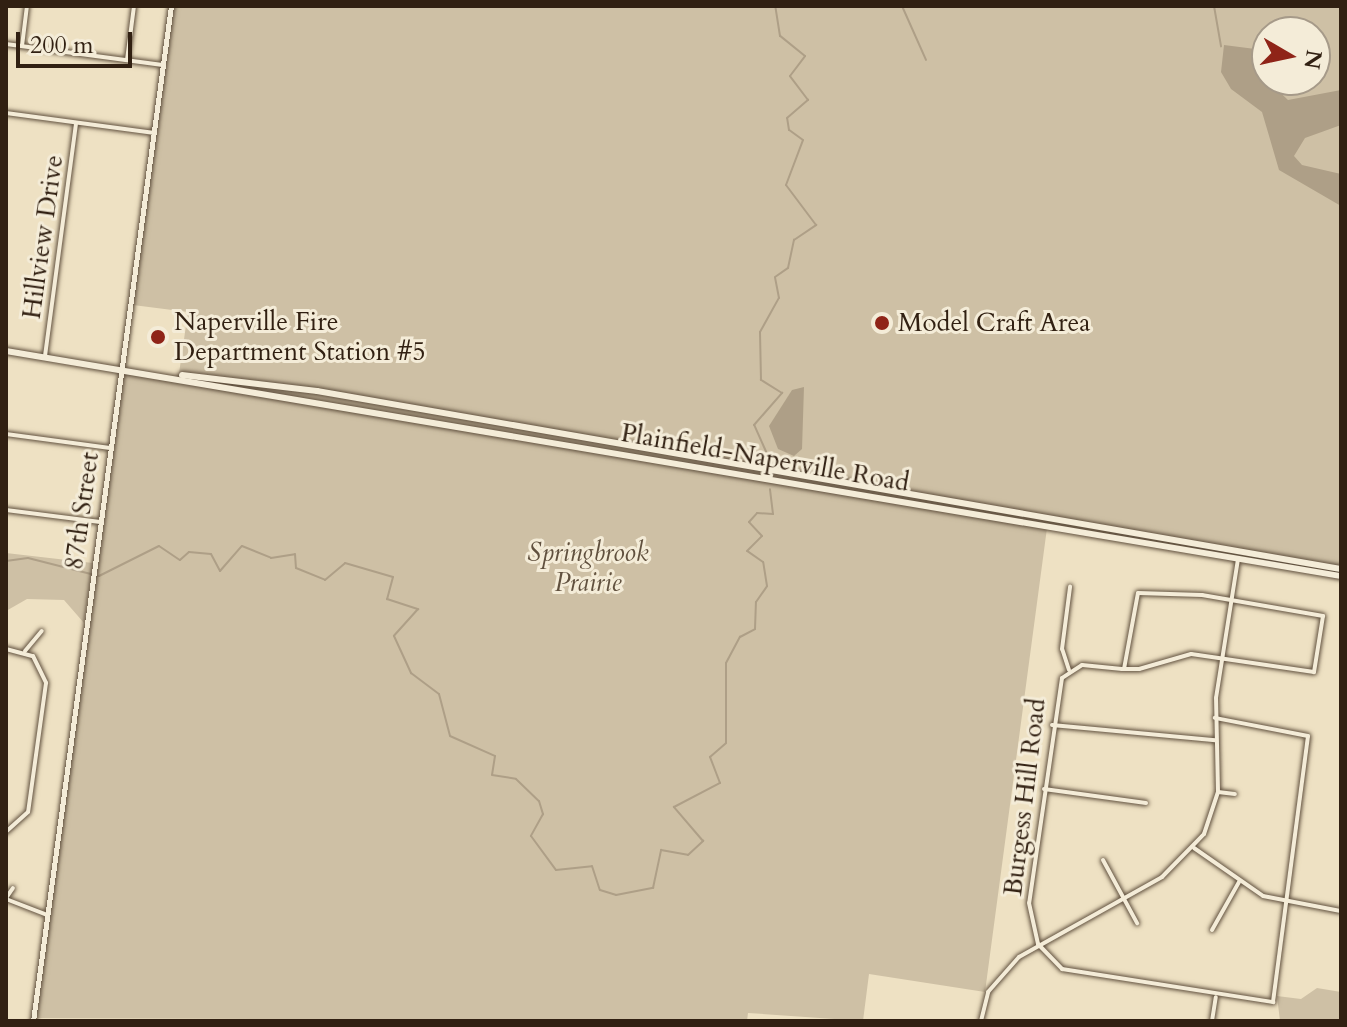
<!DOCTYPE html>
<html>
<head>
<meta charset="utf-8">
<style>
  body { margin:0 }
  #map { position:relative; width:1347px; height:1027px; overflow:hidden; background:#eee1c3; font-family:Cardo,serif }
  div>[style] { position:absolute }
  .green>* { inset:0; background:#cec0a5 }
  .water>* { inset:0; background:#ae9f87 }
  .stream>* { height:2px; margin:-1px; padding:0 1px; transform-origin:1px; border-radius:1px; background:#ae9f87 }
  .roads { filter:drop-shadow(0 0 2px #60503e) drop-shadow(0 0 2px #60503e) }
  .minor>* { height:4px; margin:-2px; padding:0 2px; transform-origin:2px; border-radius:2px; background:#f4ecd8 }
  .tertiary>* { height:5px; margin:-2.5px; padding:0 2.5px; transform-origin:2.5px; border-radius:2.5px; background:#f4ecd8 }
  .secondary>* { height:6px; margin:-3px; padding:0 3px; transform-origin:3px; border-radius:3px; background:#f4ecd8 }
  .dots>* { width:22px; height:22px; translate:-50% -50%; box-sizing:border-box; border:4px solid #f4ecd8; border-radius:50% }
  span { translate:-50% -50%; white-space:nowrap; text-align:center; line-height:1.15; -webkit-text-stroke:6px #f4ecd8; paint-order:stroke }
  .street-label { font-size:26px; color:#312012 }
  .poi-label { font-size:26px; color:#312012 }
  .left { translate:0 -50%; text-align:left }
  .park-label { font-size:26px; color:#60503e; font-style:italic }
  .frame { position:absolute; inset:0; border:8px solid #312012; pointer-events:none }
  .north { position:absolute; left:1251px; top:16px; width:80px; height:80px; box-sizing:border-box; background:#f4ecd8; border:2px solid #a69a89; border-radius:50%; rotate:99deg; font-size:22px; font-weight:700; line-height:32px; text-align:center; color:#312012 }
  .north::after { content:''; display:block; margin:auto; width:28px; height:36px; background:#8f2418; clip-path:polygon(50% 0,100% 100%,50% 72%,0 100%) }
  .scale { position:absolute; left:16px; top:32px; width:116px; height:36px; box-sizing:border-box; border:4px solid #312012; border-top:0; padding-left:10px; font-size:24px; line-height:28px; white-space:nowrap; color:#312012; -webkit-text-stroke:6px #f4ecd8; paint-order:stroke }
</style>
</head>
<body>
<div id="map">
  <div class="green">
    <div style="clip-path:polygon(evenodd,171px 6px,1341px 6px,1341px 566px,1048px 521px,1229px 554px,1047px 528px,985px 992px,869px 974px,863px 1021px,748px 1013px,747px 1021px,36px 1018px,124px 374px,178px 380px,188px 312px,133px 305px,171px 6px,1267px 32px,1315px 32px,1315px 80px,1267px 80px,1267px 32px)"></div>
    <div style="clip-path:polygon(6px 553px,93px 563px,84px 623px,64px 600px,27px 599px,6px 611px)"></div>
    <div style="clip-path:polygon(1317px 988px,1341px 992px,1341px 1021px,1280px 1021px,1277px 996px,1301px 999px)"></div>
  </div>
  <div class="water">
    <div style="clip-path:polygon(1224px 45px,1263px 50px,1267px 80px,1288px 100px,1341px 90px,1341px 125px,1305px 138px,1294px 156px,1302px 165px,1341px 174px,1341px 206px,1279px 170px,1262px 112px,1231px 89px,1221px 72px)"></div>
    <div style="clip-path:polygon(804px 387px,802px 449px,794px 456px,778px 449px,769px 426px,792px 390px)"></div>
  </div>
  <div class="stream">
    <div style="left:902px;top:6px;width:59px;rotate:66deg"></div>
    <div style="left:1214px;top:6px;width:41px;rotate:80.1deg"></div>
    <div style="left:768px;top:456px;width:34px;rotate:-114deg"></div>
    <div style="left:754px;top:425px;width:43px;rotate:-48.8deg"></div>
    <div style="left:782px;top:393px;width:25px;rotate:-148deg"></div>
    <div style="left:761px;top:380px;width:48px;rotate:-91.2deg"></div>
    <div style="left:760px;top:332px;width:39px;rotate:-61deg"></div>
    <div style="left:779px;top:298px;width:21px;rotate:-101deg"></div>
    <div style="left:775px;top:277px;width:16px;rotate:-35deg"></div>
    <div style="left:788px;top:268px;width:29px;rotate:-78deg"></div>
    <div style="left:794px;top:240px;width:27px;rotate:-34deg"></div>
    <div style="left:816px;top:225px;width:50px;rotate:-126.9deg"></div>
    <div style="left:786px;top:185px;width:48px;rotate:-69.3deg"></div>
    <div style="left:803px;top:140px;width:17px;rotate:-144deg"></div>
    <div style="left:789px;top:130px;width:12px;rotate:-99deg"></div>
    <div style="left:787px;top:118px;width:28px;rotate:-41deg"></div>
    <div style="left:808px;top:100px;width:30px;rotate:-127deg"></div>
    <div style="left:790px;top:76px;width:25px;rotate:-53deg"></div>
    <div style="left:805px;top:56px;width:32px;rotate:-141deg"></div>
    <div style="left:780px;top:36px;width:30px;rotate:-99deg"></div>
    <div style="left:6px;top:561px;width:22px;rotate:-8deg"></div>
    <div style="left:28px;top:558px;width:73px;rotate:14.2deg"></div>
    <div style="left:99px;top:576px;width:67px;rotate:-26.6deg"></div>
    <div style="left:159px;top:546px;width:25px;rotate:34deg"></div>
    <div style="left:180px;top:560px;width:12px;rotate:-42deg"></div>
    <div style="left:189px;top:552px;width:22px;rotate:5deg"></div>
    <div style="left:211px;top:554px;width:19px;rotate:62deg"></div>
    <div style="left:220px;top:571px;width:33px;rotate:-49deg"></div>
    <div style="left:242px;top:546px;width:31px;rotate:22deg"></div>
    <div style="left:271px;top:558px;width:24px;rotate:-9deg"></div>
    <div style="left:295px;top:554px;width:14px;rotate:86deg"></div>
    <div style="left:296px;top:568px;width:31px;rotate:22deg"></div>
    <div style="left:325px;top:580px;width:26px;rotate:-40deg"></div>
    <div style="left:345px;top:563px;width:50px;rotate:16.3deg"></div>
    <div style="left:393px;top:577px;width:23px;rotate:105deg"></div>
    <div style="left:387px;top:599px;width:33px;rotate:18deg"></div>
    <div style="left:418px;top:609px;width:36px;rotate:132deg"></div>
    <div style="left:394px;top:636px;width:41px;rotate:65.3deg"></div>
    <div style="left:411px;top:673px;width:35px;rotate:37deg"></div>
    <div style="left:439px;top:694px;width:43px;rotate:75.3deg"></div>
    <div style="left:450px;top:736px;width:49px;rotate:24deg"></div>
    <div style="left:495px;top:756px;width:19px;rotate:99deg"></div>
    <div style="left:492px;top:775px;width:24px;rotate:9deg"></div>
    <div style="left:516px;top:779px;width:32px;rotate:44deg"></div>
    <div style="left:539px;top:801px;width:14px;rotate:73deg"></div>
    <div style="left:543px;top:814px;width:25px;rotate:119deg"></div>
    <div style="left:531px;top:836px;width:42px;rotate:53.7deg"></div>
    <div style="left:556px;top:870px;width:36px;rotate:-6deg"></div>
    <div style="left:592px;top:866px;width:25px;rotate:72deg"></div>
    <div style="left:600px;top:890px;width:17px;rotate:17deg"></div>
    <div style="left:616px;top:895px;width:38px;rotate:-11deg"></div>
    <div style="left:653px;top:888px;width:39px;rotate:-78deg"></div>
    <div style="left:661px;top:850px;width:27px;rotate:10deg"></div>
    <div style="left:688px;top:855px;width:21px;rotate:-43deg"></div>
    <div style="left:703px;top:841px;width:45px;rotate:-130.5deg"></div>
    <div style="left:674px;top:807px;width:52px;rotate:-27.6deg"></div>
    <div style="left:720px;top:783px;width:28px;rotate:-111deg"></div>
    <div style="left:710px;top:757px;width:21px;rotate:-41deg"></div>
    <div style="left:726px;top:743px;width:80px;rotate:-90deg"></div>
    <div style="left:726px;top:663px;width:30px;rotate:-62deg"></div>
    <div style="left:740px;top:637px;width:17px;rotate:-28deg"></div>
    <div style="left:755px;top:629px;width:27px;rotate:-88deg"></div>
    <div style="left:756px;top:602px;width:19px;rotate:-55deg"></div>
    <div style="left:767px;top:586px;width:24px;rotate:-99deg"></div>
    <div style="left:763px;top:562px;width:19px;rotate:-145deg"></div>
    <div style="left:747px;top:551px;width:21px;rotate:-45deg"></div>
    <div style="left:762px;top:536px;width:19px;rotate:-133deg"></div>
    <div style="left:749px;top:522px;width:12px;rotate:-48deg"></div>
    <div style="left:757px;top:513px;width:16px;rotate:4deg"></div>
    <div style="left:773px;top:514px;width:25px;rotate:-97deg"></div>
  </div>
  <div class="roads">
    <div class="minor">
      <div style="left:6px;top:44px;width:158px;rotate:7.6deg"></div>
      <div style="left:22px;top:46px;width:40px;rotate:-82.9deg"></div>
      <div style="left:127px;top:60px;width:54px;rotate:-82.6deg"></div>
      <div style="left:6px;top:113px;width:148px;rotate:7.7deg"></div>
      <div style="left:45px;top:356px;width:235px;rotate:-82.4deg"></div>
      <div style="left:6px;top:434px;width:105px;rotate:7.7deg"></div>
      <div style="left:6px;top:510px;width:95px;rotate:7.3deg"></div>
      <div style="left:6px;top:649px;width:28px;rotate:15deg"></div>
      <div style="left:33px;top:656px;width:30px;rotate:64deg"></div>
      <div style="left:46px;top:683px;width:130px;rotate:97.9deg"></div>
      <div style="left:28px;top:812px;width:30px;rotate:138deg"></div>
      <div style="left:25px;top:651px;width:26px;rotate:-50deg"></div>
      <div style="left:1124px;top:669px;width:77px;rotate:-79.6deg"></div>
      <div style="left:1138px;top:593px;width:64px;rotate:1.8deg"></div>
      <div style="left:1202px;top:595px;width:123px;rotate:9.8deg"></div>
      <div style="left:1323px;top:616px;width:57px;rotate:99.1deg"></div>
      <div style="left:1314px;top:672px;width:124px;rotate:-171.7deg"></div>
      <div style="left:1191px;top:654px;width:54px;rotate:163.9deg"></div>
      <div style="left:1139px;top:669px;width:17px;rotate:180deg"></div>
      <div style="left:1122px;top:669px;width:40px;rotate:-174.3deg"></div>
      <div style="left:1082px;top:665px;width:24px;rotate:147deg"></div>
      <div style="left:1062px;top:678px;width:227px;rotate:98.3deg"></div>
      <div style="left:1029px;top:903px;width:42px;rotate:77.6deg"></div>
      <div style="left:1038px;top:944px;width:35px;rotate:46deg"></div>
      <div style="left:1062px;top:969px;width:214px;rotate:8.9deg"></div>
      <div style="left:1273px;top:1002px;width:268px;rotate:-82.5deg"></div>
      <div style="left:1308px;top:736px;width:95px;rotate:-169deg"></div>
      <div style="left:1069px;top:670px;width:22px;rotate:-108deg"></div>
      <div style="left:1062px;top:649px;width:63px;rotate:-82.6deg"></div>
      <div style="left:1052px;top:725px;width:164px;rotate:5.3deg"></div>
      <div style="left:1044px;top:789px;width:103px;rotate:7.8deg"></div>
      <div style="left:1218px;top:792px;width:17px;rotate:7deg"></div>
      <div style="left:1194px;top:848px;width:84px;rotate:34.8deg"></div>
      <div style="left:1263px;top:896px;width:79px;rotate:10.9deg"></div>
      <div style="left:1103px;top:860px;width:72px;rotate:61.6deg"></div>
      <div style="left:6px;top:898px;width:12px;rotate:-55deg"></div>
      <div style="left:6px;top:899px;width:44px;rotate:21.3deg"></div>
      <div style="left:1212px;top:930px;width:55px;rotate:-60.6deg"></div>
      <div style="left:981px;top:1021px;width:30px;rotate:-76deg"></div>
      <div style="left:988px;top:992px;width:47px;rotate:-48.5deg"></div>
      <div style="left:1019px;top:957px;width:164px;rotate:-29.2deg"></div>
      <div style="left:1162px;top:877px;width:60px;rotate:-45.7deg"></div>
      <div style="left:1204px;top:834px;width:44px;rotate:-71.6deg"></div>
      <div style="left:1218px;top:792px;width:94px;rotate:-91.2deg"></div>
      <div style="left:1216px;top:698px;width:141px;rotate:-81deg"></div>
      <div style="left:1212px;top:1021px;width:24px;rotate:-81deg"></div>
    </div>
    <div class="tertiary">
      <div style="left:33px;top:1021px;width:1024px;rotate:-82.26deg"></div>
    </div>
    <div class="secondary">
      <div style="left:6px;top:351px;width:1354px;rotate:9.57deg"></div>
      <div style="left:182px;top:375px;width:136px;rotate:6.8deg"></div>
      <div style="left:317px;top:391px;width:1039px;rotate:9.86deg"></div>
    </div>
  </div>
  <div class="dots">
    <div style="left:882px;top:323px;background:#8f2418"></div>
    <div style="left:158px;top:337px;background:#8f2418"></div>
  </div>
  <div class="street-label">
    <span style="left:43px;top:237px;rotate:-82deg">Hillview Drive</span>
    <span style="left:765px;top:458px;rotate:10deg">Plainfield-Naperville Road</span>
    <span style="left:82px;top:511px;rotate:-82deg">87th Street</span>
    <span style="left:1025px;top:797px;rotate:-83deg">Burgess Hill Road</span>
  </div>
  <div class="poi-label">
    <span class="left" style="left:174px;top:337px">Naperville Fire<br>Department Station #5</span>
    <span class="left" style="left:898px;top:323px">Model Craft Area</span>
  </div>
  <div class="park-label">
    <span style="left:588px;top:568px">Springbrook<br>Prairie</span>
  </div>
  <div class="frame"></div>
  <div class="north">N</div>
  <div class="scale">200 m</div>
</div>
</body>
</html>
